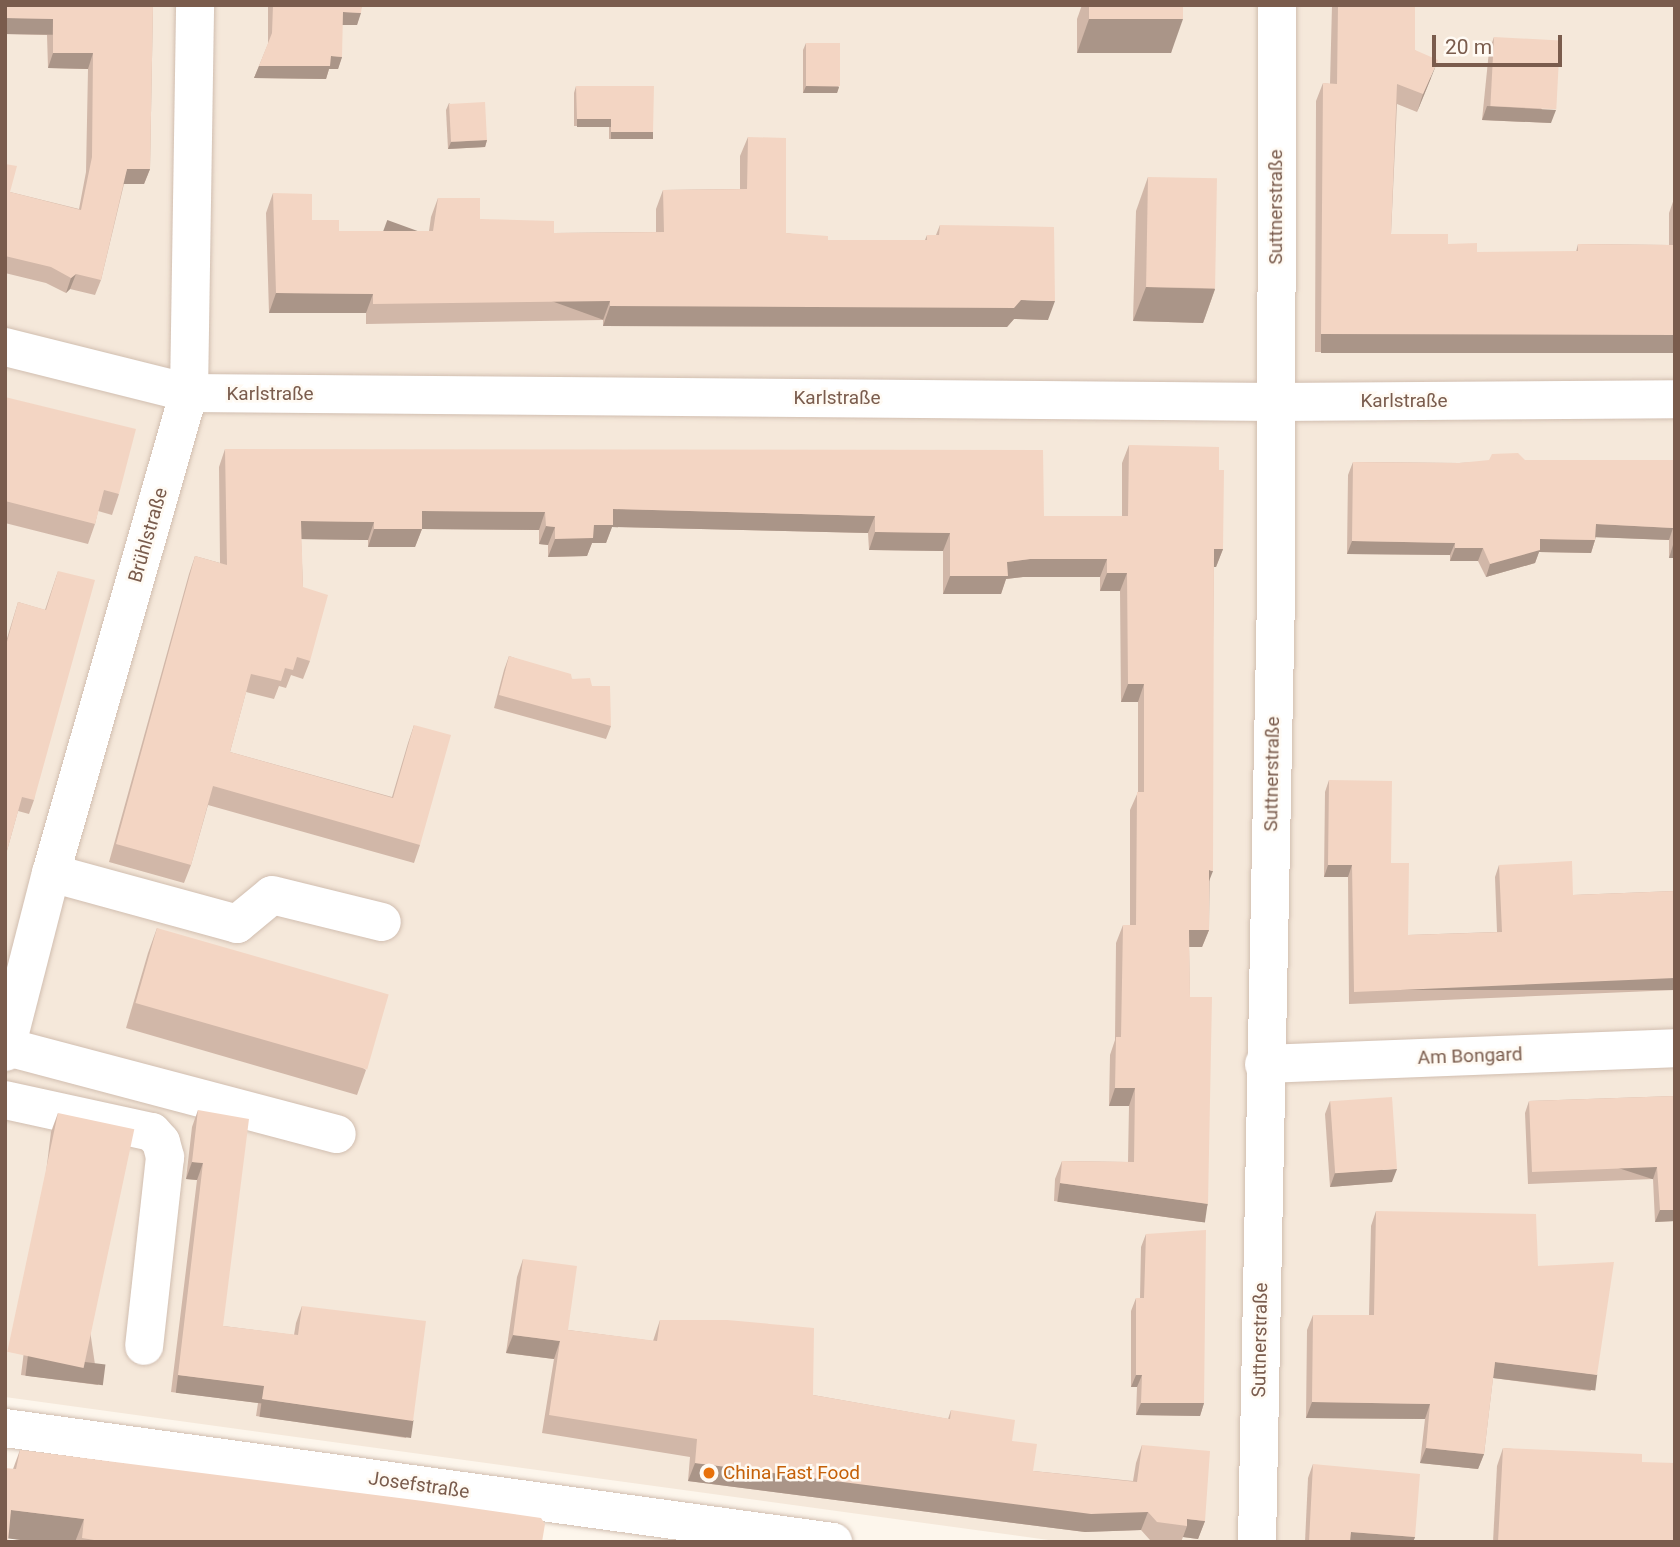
<!DOCTYPE html>
<meta charset="utf-8">
<style>
body{margin:0}
#map{position:relative;width:1680px;height:1547px;overflow:hidden;background:#fdf6ec;font-family:Roboto,sans-serif}
div>[style]{position:absolute}
.residential>*{inset:0;background:#f5e8da}
.roads{filter:drop-shadow(0 0 2px #d1beb0) drop-shadow(0 0 2px #d1beb0)}
.minor>*{height:38px;margin:-19px;padding:0 19px;transform-origin:19px;border-radius:19px;background:#fff}
.wall>*{inset:0;background:#d1b7a8}
.shaded-wall>*{inset:0;background:#aa9588;transform-origin:0 0}
.building>*{inset:0;background:#f3d5c3;transform-origin:0 0}
.dots>*{width:19px;height:19px;translate:-50% -50%;box-sizing:border-box;border:4px solid #fffaf3;border-radius:50%}
span{translate:-50% -50%;white-space:nowrap;text-align:center;line-height:1.15;-webkit-text-stroke:5px #fffaf3;paint-order:stroke}
.street-label{font-size:19px;color:#7a5c4d}
.food-label{font-size:19px;color:#c56008}
.left{translate:0 -50%;text-align:left}
.frame{position:absolute;inset:0;border:7px solid #7a5c4d;pointer-events:none}
.scale{position:absolute;left:1432px;top:35px;width:130px;height:32px;box-sizing:border-box;border:4px solid #7a5c4d;border-top:0;padding-left:9px;font-size:21px;line-height:24px;white-space:nowrap;color:#7a5c4d;-webkit-text-stroke:5px #fffaf3;paint-order:stroke}
</style>
<div id="map">
<div class="residential">
<div style="clip-path:polygon(5px 5px,1675px 5px,1675px 1542px,1063px 1542px,5px 1397px)"></div>
</div>
<div class="roads">
<div class="minor">
<div style="left:5px;top:347px;width:190px;rotate:14deg"></div>
<div style="left:189px;top:393px;width:1086px;rotate:0.47deg"></div>
<div style="left:1275px;top:402px;width:400px;rotate:-0.4deg"></div>
<div style="left:51px;top:873px;width:193px;rotate:15.3deg"></div>
<div style="left:237px;top:924px;width:45px;rotate:-39.6deg"></div>
<div style="left:272px;top:895px;width:113px;rotate:13.8deg"></div>
<div style="left:7px;top:1047px;width:341px;rotate:14.8deg"></div>
<div style="left:5px;top:1052px;width:185px;rotate:-75.6deg"></div>
<div style="left:51px;top:873px;width:499px;rotate:-74deg"></div>
<div style="left:189px;top:393px;width:388px;rotate:-89.1deg"></div>
<div style="left:1264px;top:1064px;width:411px;rotate:-2.2deg"></div>
<div style="left:5px;top:1100px;width:150px;rotate:12.3deg"></div>
<div style="left:152px;top:1132px;width:13px;rotate:48deg"></div>
<div style="left:161px;top:1142px;width:16px;rotate:75deg"></div>
<div style="left:165px;top:1157px;width:190px;rotate:96.3deg"></div>
<div style="left:5px;top:1428px;width:836px;rotate:7.84deg"></div>
<div style="left:1257px;top:1542px;width:947px;rotate:-88.85deg"></div>
<div style="left:1276px;top:595px;width:590px;rotate:-89.9deg"></div>
</div>
</div>
<div class="wall">
<div style="clip-path:polygon(5px 5px,153px 5px,150px 169px,144px 184px,124px 184px,101px 280px,95px 295px,70px 289px,66px 293px,46px 283px,5px 273px,5px 164px,10px 192px,79px 209px,86px 172px,88px 69px,48px 68px,47px 35px,5px 34px)"></div>
<div style="clip-path:polygon(268px 5px,362px 5px,357px 25px,342px 25px,342px 57px,338px 69px,329px 69px,326px 79px,254px 78px,268px 44px)"></div>
<div style="clip-path:polygon(1082px 5px,1183px 5px,1171px 53px,1077px 53px,1077px 19px)"></div>
<div style="clip-path:polygon(1332px 5px,1415px 5px,1415px 50px,1431px 78px,1417px 112px,1397px 104px,1391px 234px,1448px 244px,1477px 252px,1576px 252px,1578px 244px,1669px 245px,1669px 213px,1675px 196px,1675px 353px,1315px 352px,1316px 101px,1323px 83px,1330px 84px)"></div>
<div style="clip-path:polygon(1494px 37px,1551px 123px,1482px 120px,1489px 51px)"></div>
<div style="clip-path:polygon(806px 43px,839px 87px,837px 93px,803px 93px,803px 50px)"></div>
<div style="clip-path:polygon(576px 86px,653px 132px,651px 139px,609px 139px,609px 126px,574px 126px,574px 93px)"></div>
<div style="clip-path:polygon(449px 103px,487px 140px,485px 147px,448px 149px,446px 110px)"></div>
<div style="clip-path:polygon(748px 137px,786px 233px,828px 240px,925px 240px,927px 235px,936px 235px,940px 225px,1048px 320px,1014px 319px,1007px 327px,603px 326px,603px 320px,366px 324px,366px 313px,269px 313px,266px 213px,273px 193px,312px 220px,339px 231px,429px 231px,431px 217px,438px 198px,480px 219px,554px 233px,656px 232px,656px 209px,663px 190px,740px 189px,740px 156px)"></div>
<div style="clip-path:polygon(1148px 177px,1215px 289px,1203px 323px,1133px 321px,1136px 211px)"></div>
<div style="clip-path:polygon(5px 397px,119px 494px,112px 515px,98px 511px,95px 524px,88px 544px,5px 523px)"></div>
<div style="clip-path:polygon(1129px 445px,1219px 470px,1223px 549px,1216px 567px,1214px 567px,1209px 930px,1202px 947px,1189px 947px,1190px 997px,1208px 1204px,1201px 1222px,1054px 1201px,1055px 1179px,1062px 1161px,1128px 1162px,1129px 1106px,1109px 1106px,1110px 1055px,1115px 1040px,1116px 943px,1123px 925px,1130px 925px,1130px 810px,1138px 792px,1138px 702px,1121px 702px,1120px 591px,1100px 591px,1100px 577px,1023px 577px,1006px 579px,1001px 594px,943px 594px,943px 551px,869px 550px,868px 533px,612px 527px,606px 543px,592px 543px,587px 556px,548px 557px,548px 545px,539px 544px,539px 530px,422px 529px,415px 547px,368px 547px,368px 540px,301px 539px,303px 587px,310px 661px,303px 679px,291px 675px,286px 688px,279px 686px,274px 699px,246px 692px,230px 752px,392px 797px,408px 743px,414px 725px,420px 845px,414px 863px,208px 805px,191px 865px,184px 883px,109px 862px,189px 574px,195px 556px,220px 563px,219px 467px,225px 449px,1044px 516px,1122px 516px,1122px 463px)"></div>
<div style="clip-path:polygon(1525px 460px,1675px 460px,1675px 558px,1669px 558px,1669px 540px,1596px 537px,1591px 553px,1539px 552px,1535px 563px,1486px 577px,1478px 561px,1450px 561px,1450px 555px,1347px 554px,1348px 475px,1353px 462px,1459px 463px)"></div>
<div style="clip-path:polygon(58px 571px,34px 800px,29px 814px,18px 811px,5px 858px,5px 645px,18px 602px,45px 610px)"></div>
<div style="clip-path:polygon(509px 656px,592px 686px,611px 726px,606px 739px,494px 708px,504px 670px)"></div>
<div style="clip-path:polygon(1329px 780px,1391px 863px,1408px 935px,1497px 932px,1495px 877px,1499px 865px,1573px 895px,1675px 891px,1675px 990px,1349px 1004px,1348px 877px,1324px 877px,1325px 792px)"></div>
<div style="clip-path:polygon(157px 928px,366px 1070px,357px 1095px,126px 1028px,148px 953px)"></div>
<div style="clip-path:polygon(1675px 1096px,1675px 1221px,1655px 1222px,1653px 1179px,1528px 1184px,1525px 1113px,1529px 1101px)"></div>
<div style="clip-path:polygon(1330px 1101px,1392px 1182px,1330px 1187px,1325px 1114px)"></div>
<div style="clip-path:polygon(198px 1110px,223px 1326px,294px 1335px,296px 1323px,302px 1306px,413px 1421px,406px 1438px,256px 1416px,258px 1403px,171px 1392px,197px 1180px,186px 1179px,192px 1127px)"></div>
<div style="clip-path:polygon(58px 1113px,98px 1385px,21px 1375px,51px 1132px)"></div>
<div style="clip-path:polygon(1376px 1211px,1538px 1266px,1591px 1391px,1493px 1378px,1484px 1454px,1478px 1469px,1420px 1463px,1425px 1419px,1306px 1418px,1307px 1330px,1313px 1315px,1369px 1315px,1371px 1226px)"></div>
<div style="clip-path:polygon(1146px 1234px,1204px 1403px,1200px 1416px,1136px 1415px,1137px 1387px,1131px 1387px,1131px 1311px,1136px 1298px,1140px 1298px,1141px 1247px)"></div>
<div style="clip-path:polygon(523px 1259px,568px 1330px,653px 1341px,660px 1320px,813px 1395px,948px 1419px,951px 1410px,1012px 1441px,1033px 1471px,1133px 1481px,1136px 1463px,1142px 1445px,1205px 1521px,1198px 1539px,1183px 1537px,1181px 1542px,1162px 1542px,1150px 1540px,1141px 1530px,1085px 1532px,688px 1481px,690px 1457px,542px 1433px,554px 1359px,506px 1353px,517px 1277px)"></div>
<div style="clip-path:polygon(1503px 1448px,1642px 1462px,1675px 1542px,1493px 1542px,1497px 1466px)"></div>
<div style="clip-path:polygon(20px 1450px,542px 1542px,36px 1542px,8px 1538px,13px 1469px)"></div>
<div style="clip-path:polygon(1313px 1464px,1415px 1537px,1413px 1542px,1305px 1542px,1308px 1478px)"></div>
</div>
<div class="shaded-wall">
<div style="clip-path:polygon(343px 12px,361px 13px,357px 25px,338px 25px)"></div>
<div style="left:5px;top:18px;width:48px;height:16px;rotate:1deg"></div>
<div style="clip-path:polygon(1089px 19px,1183px 19px,1171px 53px,1077px 53px)"></div>
<div style="clip-path:polygon(53px 53px,93px 53px,88px 69px,48px 68px)"></div>
<div style="clip-path:polygon(331px 56px,342px 57px,338px 69px,329px 69px,326px 79px,254px 78px,259px 66px)"></div>
<div style="clip-path:polygon(1438px 60px,1431px 78px,1417px 112px,1423px 94px)"></div>
<div style="clip-path:polygon(806px 86px,839px 87px,837px 93px,803px 93px)"></div>
<div style="clip-path:polygon(1487px 106px,1556px 110px,1551px 123px,1482px 120px)"></div>
<div style="left:577px;top:119px;width:34px;height:8px"></div>
<div style="left:611px;top:132px;width:42px;height:7px"></div>
<div style="clip-path:polygon(487px 140px,485px 147px,448px 149px,451px 142px)"></div>
<div style="clip-path:polygon(127px 169px,150px 169px,144px 184px,122px 184px)"></div>
<div style="clip-path:polygon(76px 274px,70px 289px,66px 293px,71px 278px)"></div>
<div style="clip-path:polygon(1146px 287px,1215px 289px,1203px 323px,1133px 321px)"></div>
<div style="clip-path:polygon(276px 293px,373px 294px,366px 313px,269px 313px)"></div>
<div style="clip-path:polygon(1021px 300px,1055px 301px,1048px 320px,1014px 319px,1007px 327px,603px 326px,610px 306px)"></div>
<div style="left:610px;top:301px;width:20px;height:237px;rotate:110deg"></div>
<div style="left:1321px;top:334px;width:354px;height:19px"></div>
<div style="clip-path:polygon(613px 509px,875px 516px,868px 533px,612px 527px,606px 543px,592px 543px,587px 556px,548px 557px,555px 539px,594px 525px)"></div>
<div style="clip-path:polygon(422px 511px,545px 512px,539px 530px,422px 529px,415px 547px,368px 547px,374px 529px)"></div>
<div style="clip-path:polygon(301px 521px,374px 522px,368px 540px,294px 539px)"></div>
<div style="clip-path:polygon(1596px 524px,1673px 528px,1669px 540px,1591px 537px)"></div>
<div style="clip-path:polygon(546px 526px,555px 527px,548px 545px,539px 544px)"></div>
<div style="clip-path:polygon(875px 532px,950px 533px,943px 551px,869px 550px)"></div>
<div style="clip-path:polygon(1540px 539px,1595px 540px,1591px 553px,1539px 552px,1535px 563px,1486px 577px,1490px 564px)"></div>
<div style="clip-path:polygon(1352px 541px,1455px 543px,1450px 555px,1347px 554px)"></div>
<div style="clip-path:polygon(1673px 545px,1675px 545px,1675px 558px,1669px 558px)"></div>
<div style="clip-path:polygon(1455px 548px,1483px 548px,1478px 561px,1450px 561px)"></div>
<div style="clip-path:polygon(1214px 549px,1223px 549px,1216px 567px,1208px 567px)"></div>
<div style="clip-path:polygon(1030px 559px,1107px 559px,1100px 577px,1023px 577px,1006px 579px,1001px 594px,943px 594px,950px 576px,1007px 562px)"></div>
<div style="clip-path:polygon(1107px 573px,1127px 573px,1120px 591px,1100px 591px)"></div>
<div style="clip-path:polygon(1128px 684px,1144px 684px,1138px 702px,1121px 702px)"></div>
<div style="clip-path:polygon(1328px 865px,1352px 865px,1348px 877px,1324px 877px)"></div>
<div style="clip-path:polygon(1209px 870px,1213px 871px,1206px 889px)"></div>
<div style="clip-path:polygon(1189px 930px,1209px 930px,1202px 947px,1182px 947px)"></div>
<div style="left:1675px;top:978px;width:12px;height:321px;rotate:90deg"></div>
<div style="clip-path:polygon(1115px 1088px,1135px 1088px,1129px 1106px,1109px 1106px)"></div>
<div style="clip-path:polygon(192px 1162px,203px 1163px,197px 1180px,186px 1179px)"></div>
<div style="left:1657px;top:1167px;width:13px;height:125px;rotate:108deg"></div>
<div style="clip-path:polygon(1397px 1169px,1392px 1182px,1330px 1187px,1335px 1173px)"></div>
<div style="left:1060px;top:1183px;width:149px;height:19px;rotate:8deg"></div>
<div style="clip-path:polygon(1660px 1210px,1675px 1210px,1675px 1221px,1655px 1222px)"></div>
<div style="clip-path:polygon(513px 1335px,560px 1341px,554px 1359px,506px 1353px)"></div>
<div style="left:28px;top:1355px;width:78px;height:21px;rotate:7deg"></div>
<div style="left:1495px;top:1362px;width:103px;height:16px;rotate:7deg"></div>
<div style="left:178px;top:1375px;width:87px;height:18px;rotate:7deg"></div>
<div style="clip-path:polygon(1136px 1375px,1142px 1375px,1137px 1387px,1131px 1387px)"></div>
<div style="left:262px;top:1399px;width:153px;height:18px;rotate:8deg"></div>
<div style="clip-path:polygon(1312px 1402px,1430px 1404px,1425px 1419px,1306px 1418px)"></div>
<div style="clip-path:polygon(1141px 1403px,1204px 1403px,1200px 1416px,1136px 1415px)"></div>
<div style="clip-path:polygon(1426px 1448px,1484px 1454px,1478px 1469px,1420px 1463px)"></div>
<div style="clip-path:polygon(695px 1463px,1148px 1512px,1141px 1530px,1085px 1532px,688px 1481px)"></div>
<div style="clip-path:polygon(11px 1510px,84px 1519px,75px 1542px,36px 1542px,5px 1538px)"></div>
<div style="clip-path:polygon(1187px 1519px,1205px 1521px,1198px 1539px,1183px 1537px,1187px 1526px)"></div>
<div style="clip-path:polygon(1351px 1532px,1415px 1537px,1413px 1542px,1347px 1542px)"></div>
</div>
<div class="building">
<div style="clip-path:polygon(5px 5px,153px 5px,150px 169px,127px 169px,101px 280px,76px 274px,71px 278px,51px 267px,5px 256px,5px 164px,17px 166px,10px 192px,81px 210px,92px 157px,93px 53px,53px 53px,53px 19px,5px 18px)"></div>
<div style="clip-path:polygon(273px 5px,362px 5px,361px 13px,343px 12px,342px 57px,331px 56px,330px 66px,259px 66px,272px 33px)"></div>
<div style="left:1089px;top:5px;width:94px;height:14px"></div>
<div style="clip-path:polygon(1338px 5px,1415px 5px,1415px 50px,1438px 60px,1423px 94px,1397px 84px,1391px 234px,1448px 234px,1448px 244px,1477px 243px,1477px 252px,1578px 251px,1578px 244px,1675px 245px,1675px 335px,1321px 334px,1323px 83px,1337px 84px)"></div>
<div style="left:1494px;top:37px;width:66px;height:69px;rotate:3deg"></div>
<div style="left:806px;top:43px;width:34px;height:43px"></div>
<div style="clip-path:polygon(576px 86px,654px 86px,653px 132px,611px 132px,611px 119px,577px 119px)"></div>
<div style="left:485px;top:102px;width:38px;height:36px;rotate:87deg"></div>
<div style="clip-path:polygon(748px 137px,786px 138px,786px 233px,828px 236px,828px 240px,927px 240px,927px 235px,939px 235px,940px 225px,1054px 227px,1055px 301px,1021px 300px,1014px 308px,610px 306px,610px 301px,373px 304px,373px 294px,276px 293px,273px 193px,312px 194px,312px 220px,339px 220px,339px 231px,433px 231px,438px 198px,480px 198px,480px 219px,554px 221px,554px 233px,664px 232px,663px 190px,747px 189px)"></div>
<div style="left:1148px;top:177px;width:69px;height:110px;rotate:1deg"></div>
<div style="clip-path:polygon(5px 397px,136px 429px,119px 494px,104px 490px,95px 524px,5px 501px)"></div>
<div style="clip-path:polygon(1129px 445px,1219px 447px,1219px 470px,1224px 470px,1223px 549px,1214px 549px,1213px 871px,1209px 870px,1209px 930px,1189px 930px,1190px 997px,1212px 997px,1208px 1204px,1060px 1183px,1062px 1161px,1134px 1162px,1135px 1088px,1115px 1088px,1116px 1037px,1121px 1037px,1123px 925px,1136px 925px,1137px 792px,1144px 792px,1144px 684px,1128px 684px,1127px 573px,1107px 573px,1107px 559px,1030px 559px,1007px 562px,1008px 576px,950px 576px,950px 533px,875px 532px,875px 516px,613px 509px,613px 525px,594px 525px,593px 538px,555px 539px,555px 527px,546px 526px,545px 512px,422px 511px,422px 529px,374px 529px,374px 522px,301px 521px,303px 587px,328px 595px,310px 661px,297px 657px,293px 670px,285px 668px,281px 681px,251px 674px,230px 752px,393px 798px,414px 725px,451px 735px,420px 845px,213px 786px,191px 865px,116px 844px,195px 556px,227px 565px,225px 449px,1043px 450px,1044px 516px,1128px 516px)"></div>
<div style="clip-path:polygon(1518px 453px,1525px 460px,1675px 460px,1675px 545px,1673px 545px,1673px 528px,1596px 524px,1595px 540px,1540px 539px,1540px 550px,1490px 564px,1483px 548px,1455px 548px,1455px 543px,1352px 541px,1353px 462px,1459px 463px,1489px 460px,1492px 454px)"></div>
<div style="clip-path:polygon(58px 571px,95px 580px,34px 800px,22px 797px,5px 858px,5px 649px,18px 602px,46px 610px)"></div>
<div style="clip-path:polygon(509px 656px,571px 674px,572px 679px,590px 678px,592px 686px,610px 686px,611px 726px,499px 695px)"></div>
<div style="clip-path:polygon(1329px 780px,1392px 781px,1391px 863px,1409px 863px,1408px 935px,1502px 932px,1499px 865px,1572px 861px,1573px 895px,1675px 891px,1675px 978px,1354px 992px,1352px 865px,1328px 865px)"></div>
<div style="left:157px;top:928px;width:241px;height:78px;rotate:16deg"></div>
<div style="clip-path:polygon(1675px 1096px,1675px 1210px,1660px 1210px,1657px 1167px,1532px 1172px,1529px 1101px)"></div>
<div style="left:1392px;top:1097px;width:72px;height:62px;rotate:86deg"></div>
<div style="clip-path:polygon(198px 1110px,249px 1119px,223px 1326px,298px 1335px,302px 1306px,426px 1321px,413px 1421px,262px 1399px,264px 1386px,178px 1375px,203px 1163px,192px 1162px)"></div>
<div style="left:58px;top:1113px;width:78px;height:244px;rotate:12deg"></div>
<div style="clip-path:polygon(1376px 1211px,1536px 1214px,1538px 1266px,1614px 1262px,1597px 1375px,1495px 1362px,1484px 1454px,1426px 1448px,1430px 1404px,1312px 1402px,1313px 1315px,1374px 1315px)"></div>
<div style="clip-path:polygon(1206px 1230px,1204px 1403px,1141px 1403px,1142px 1375px,1136px 1375px,1136px 1298px,1144px 1298px,1146px 1234px)"></div>
<div style="clip-path:polygon(523px 1259px,577px 1266px,568px 1330px,657px 1341px,660px 1320px,727px 1320px,814px 1328px,813px 1395px,950px 1419px,951px 1410px,1015px 1420px,1012px 1441px,1037px 1444px,1033px 1471px,1137px 1482px,1142px 1445px,1210px 1451px,1205px 1521px,1187px 1519px,1187px 1526px,1157px 1522px,1148px 1512px,1091px 1514px,695px 1463px,697px 1439px,549px 1415px,560px 1341px,513px 1335px)"></div>
<div style="clip-path:polygon(1503px 1448px,1642px 1454px,1642px 1462px,1675px 1463px,1675px 1542px,1498px 1542px)"></div>
<div style="clip-path:polygon(20px 1450px,423px 1501px,541px 1518px,545px 1524px,542px 1542px,106px 1542px,82px 1538px,84px 1519px,11px 1510px,8px 1542px,5px 1542px,5px 1468px,16px 1469px)"></div>
<div style="clip-path:polygon(1313px 1464px,1420px 1474px,1415px 1537px,1351px 1532px,1350px 1542px,1309px 1542px)"></div>
</div>
<div class="dots">
<div style="left:709px;top:1473px;background:#e8710a"></div>
</div>
<div class="street-label">
<span style="left:1276px;top:207px;rotate:-90deg">Suttnerstraße</span>
<span style="left:270px;top:394px">Karlstraße</span>
<span style="left:837px;top:398px">Karlstraße</span>
<span style="left:1404px;top:401px">Karlstraße</span>
<span style="left:148px;top:535px;rotate:-74deg">Brühlstraße</span>
<span style="left:1272px;top:774px;rotate:-89deg">Suttnerstraße</span>
<span style="left:1470px;top:1056px;rotate:-2deg">Am Bongard</span>
<span style="left:1260px;top:1340px;rotate:-89deg">Suttnerstraße</span>
<span style="left:419px;top:1485px;rotate:8deg">Josefstraße</span>
</div>
<div class="food-label">
<span class="left" style="left:723px;top:1473px">China Fast Food</span>
</div>
<div class="frame"></div>
<div class="scale">20 m</div>
</div>
